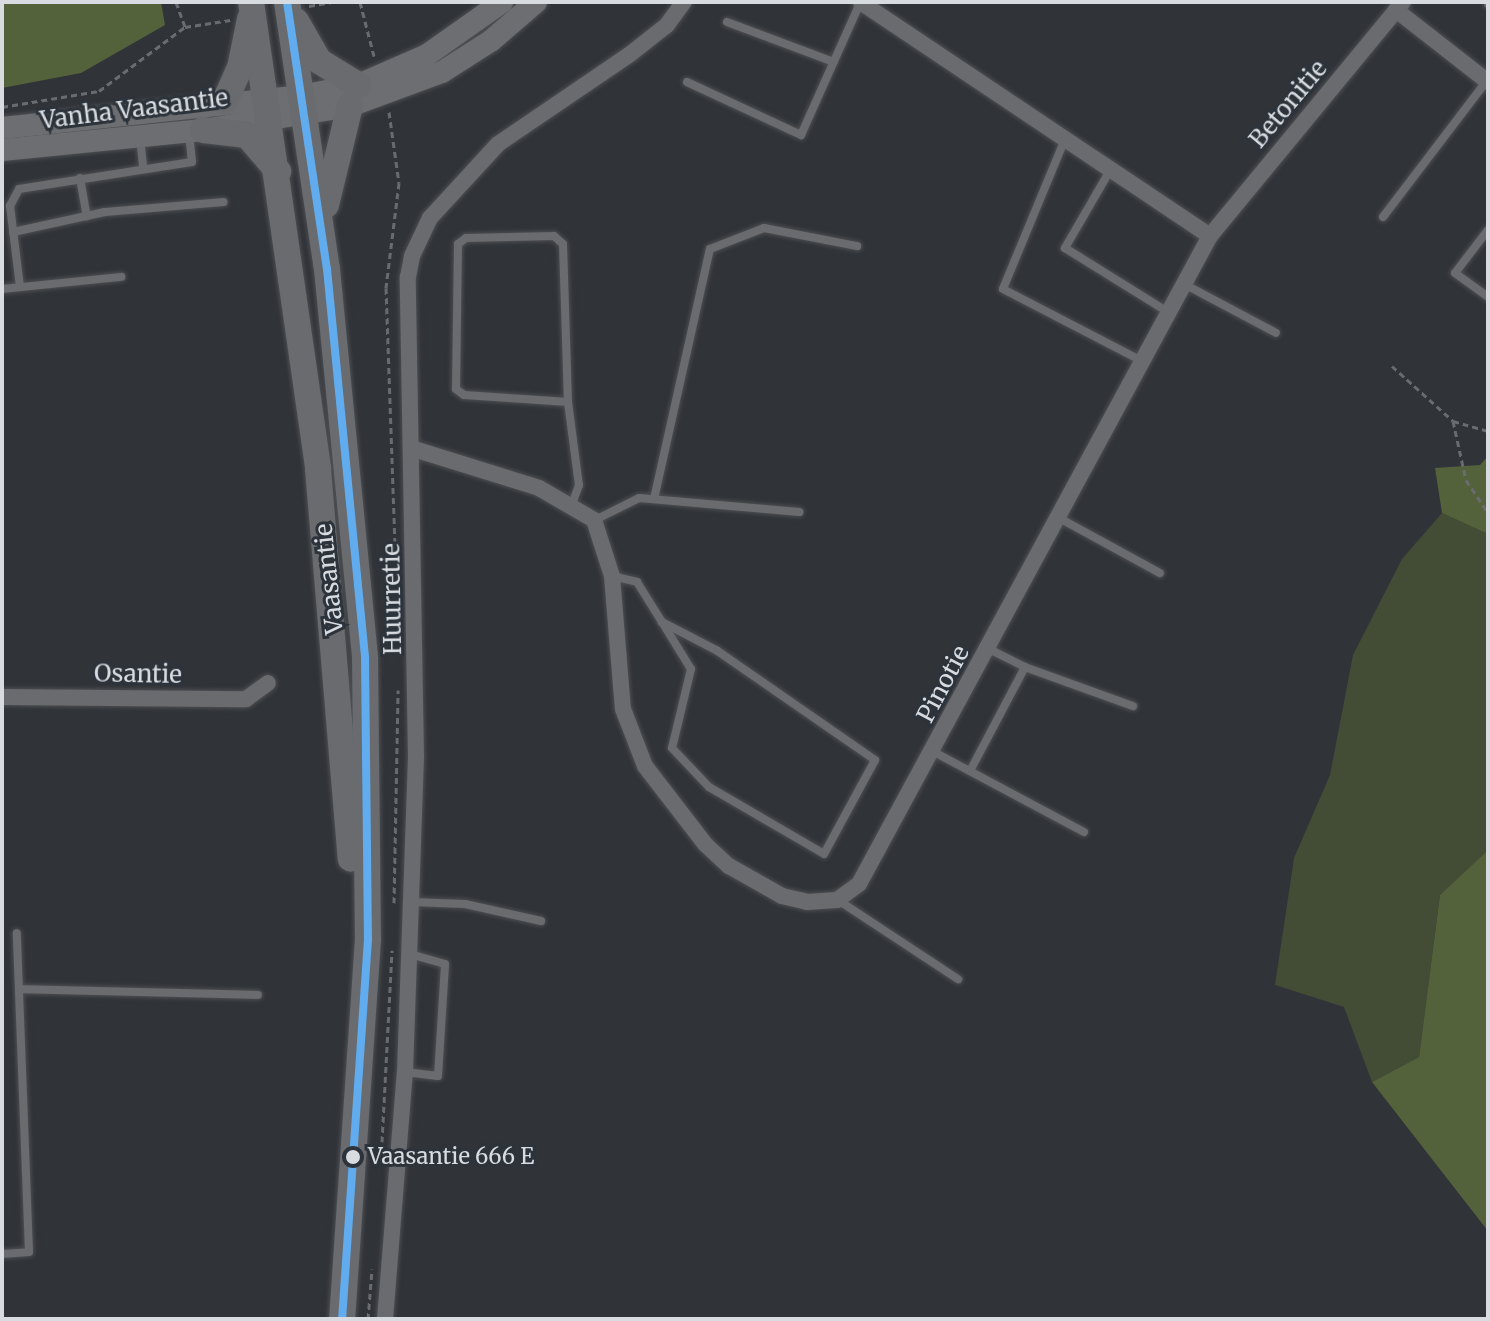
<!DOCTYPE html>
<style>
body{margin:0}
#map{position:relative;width:1490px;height:1321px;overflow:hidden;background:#303338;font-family:Merriweather,serif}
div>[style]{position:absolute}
.green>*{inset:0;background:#434c35}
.forest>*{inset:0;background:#54623c}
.path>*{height:3px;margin-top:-1.5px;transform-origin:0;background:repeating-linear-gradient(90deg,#6a6b6e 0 6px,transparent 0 10px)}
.roads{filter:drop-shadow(0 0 2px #4c4e52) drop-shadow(0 0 2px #4c4e52)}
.service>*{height:8px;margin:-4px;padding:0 4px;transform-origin:4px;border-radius:4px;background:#6a6b6e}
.minor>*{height:16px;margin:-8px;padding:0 8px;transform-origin:8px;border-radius:8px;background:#6a6b6e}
.secondary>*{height:22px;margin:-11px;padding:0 11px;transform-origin:11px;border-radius:11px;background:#6c6e71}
.trunk>*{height:26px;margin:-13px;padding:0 13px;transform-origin:13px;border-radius:13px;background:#696b6e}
.bus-1>*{height:8px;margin:-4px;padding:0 4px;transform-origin:4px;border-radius:4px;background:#60acee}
.dots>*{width:22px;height:22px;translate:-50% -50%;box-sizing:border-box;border:4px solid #2c333b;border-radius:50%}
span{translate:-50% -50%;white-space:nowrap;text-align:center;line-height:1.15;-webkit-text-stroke:6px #2c333b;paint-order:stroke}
.bus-label{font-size:22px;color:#d8dce1}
.left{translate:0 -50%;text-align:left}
.street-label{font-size:24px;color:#d8dce1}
.frame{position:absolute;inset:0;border:4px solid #d8dce1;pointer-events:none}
</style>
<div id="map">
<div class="green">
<div style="clip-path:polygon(1442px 513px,1488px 534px,1488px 850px,1440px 895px,1419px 1057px,1372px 1082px,1344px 1007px,1275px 985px,1294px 858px,1330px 775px,1353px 655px,1402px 559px)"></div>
</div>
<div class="forest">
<div style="clip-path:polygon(2px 2px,161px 2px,165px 25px,81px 73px,2px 88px)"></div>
<div style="clip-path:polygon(1488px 456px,1488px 534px,1442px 513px,1435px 468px,1480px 465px)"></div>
<div style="clip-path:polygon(1488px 850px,1488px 1231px,1372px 1082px,1419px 1057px,1440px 895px)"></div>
</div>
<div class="path">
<div style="left:176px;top:2px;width:27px;rotate:70deg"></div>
<div style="left:360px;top:2px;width:56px;rotate:75.5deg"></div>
<div style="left:309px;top:6px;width:23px;rotate:-10deg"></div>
<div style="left:2px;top:107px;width:98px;rotate:-9.4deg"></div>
<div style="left:99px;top:91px;width:107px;rotate:-36.7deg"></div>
<div style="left:185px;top:27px;width:46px;rotate:-8.8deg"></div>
<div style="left:389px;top:112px;width:72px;rotate:82deg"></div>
<div style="left:399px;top:183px;width:106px;rotate:97.1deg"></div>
<div style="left:386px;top:288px;width:287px;rotate:88deg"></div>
<div style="left:1392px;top:366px;width:82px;rotate:42deg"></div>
<div style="left:1453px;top:421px;width:36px;rotate:16deg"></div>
<div style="left:1453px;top:421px;width:60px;rotate:77.6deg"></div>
<div style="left:1466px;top:480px;width:40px;rotate:56deg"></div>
<div style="left:394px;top:903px;width:213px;rotate:-88.9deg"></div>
<div style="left:382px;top:1142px;width:192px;rotate:-87deg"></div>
<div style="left:368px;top:1319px;width:50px;rotate:-85.4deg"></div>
</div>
<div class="roads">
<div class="service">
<div style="left:1488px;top:2px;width:2px;rotate:90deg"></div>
<div style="left:727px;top:22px;width:114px;rotate:20.5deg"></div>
<div style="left:687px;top:82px;width:126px;rotate:24.9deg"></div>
<div style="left:801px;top:135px;width:145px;rotate:-65.9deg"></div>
<div style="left:140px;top:137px;width:30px;rotate:84deg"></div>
<div style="left:1065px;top:139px;width:162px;rotate:112.5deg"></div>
<div style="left:1003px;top:289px;width:157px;rotate:27.4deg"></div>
<div style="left:1112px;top:167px;width:94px;rotate:120.1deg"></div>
<div style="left:1065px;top:248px;width:121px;rotate:31.9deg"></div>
<div style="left:80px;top:178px;width:39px;rotate:80deg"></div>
<div style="left:1383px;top:217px;width:170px;rotate:-52.7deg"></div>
<div style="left:1488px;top:230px;width:54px;rotate:127.5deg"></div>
<div style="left:1455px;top:273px;width:41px;rotate:36deg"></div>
<div style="left:13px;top:232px;width:94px;rotate:-12.3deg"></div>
<div style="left:105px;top:212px;width:119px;rotate:-4.8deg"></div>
<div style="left:1184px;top:284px;width:104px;rotate:28deg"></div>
<div style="left:20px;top:287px;width:82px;rotate:-97deg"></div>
<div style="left:10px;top:206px;width:19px;rotate:-62deg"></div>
<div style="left:19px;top:189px;width:175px;rotate:-8.9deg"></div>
<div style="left:192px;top:162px;width:29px;rotate:-96deg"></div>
<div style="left:2px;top:289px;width:120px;rotate:-5.8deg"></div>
<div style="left:568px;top:402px;width:104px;rotate:-176.1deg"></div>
<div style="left:464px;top:395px;width:10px;rotate:-143deg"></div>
<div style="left:456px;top:389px;width:145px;rotate:-89.2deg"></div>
<div style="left:458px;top:244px;width:10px;rotate:-37deg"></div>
<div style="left:466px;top:238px;width:88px;rotate:-1.3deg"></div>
<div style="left:554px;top:236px;width:12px;rotate:42deg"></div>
<div style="left:563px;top:244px;width:158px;rotate:88.2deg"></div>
<div style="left:568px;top:402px;width:84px;rotate:82.5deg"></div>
<div style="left:579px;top:485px;width:20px;rotate:110deg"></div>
<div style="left:654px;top:499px;width:256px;rotate:-77.4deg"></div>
<div style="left:710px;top:249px;width:58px;rotate:-21.3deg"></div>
<div style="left:764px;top:228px;width:95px;rotate:11deg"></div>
<div style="left:1059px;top:518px;width:115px;rotate:28.6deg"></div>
<div style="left:595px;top:520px;width:49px;rotate:-26.6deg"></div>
<div style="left:639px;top:498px;width:161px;rotate:5deg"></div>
<div style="left:612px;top:576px;width:26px;rotate:13deg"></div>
<div style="left:637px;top:582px;width:47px;rotate:58deg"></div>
<div style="left:662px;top:622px;width:55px;rotate:58.3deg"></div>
<div style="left:691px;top:669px;width:81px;rotate:103.5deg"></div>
<div style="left:672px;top:748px;width:54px;rotate:46.5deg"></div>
<div style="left:709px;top:787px;width:133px;rotate:30.2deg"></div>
<div style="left:824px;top:854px;width:107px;rotate:-61.5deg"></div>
<div style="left:875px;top:760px;width:193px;rotate:-145.3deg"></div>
<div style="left:716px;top:650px;width:61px;rotate:-152.6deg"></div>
<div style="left:1025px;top:667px;width:115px;rotate:19.9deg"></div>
<div style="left:934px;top:752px;width:170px;rotate:28.1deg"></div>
<div style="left:970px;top:771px;width:118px;rotate:-62.1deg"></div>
<div style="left:1025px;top:667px;width:40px;rotate:-153.4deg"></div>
<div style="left:838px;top:900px;width:144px;rotate:33.4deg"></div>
<div style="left:411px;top:902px;width:54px;rotate:2.1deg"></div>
<div style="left:465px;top:904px;width:78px;rotate:12.6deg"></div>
<div style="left:19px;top:989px;width:239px;rotate:1.4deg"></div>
<div style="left:405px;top:1072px;width:33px;rotate:7deg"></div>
<div style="left:438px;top:1076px;width:112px;rotate:-86.4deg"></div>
<div style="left:445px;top:964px;width:36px;rotate:-164deg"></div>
<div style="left:2px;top:1254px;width:27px;rotate:-4deg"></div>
<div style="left:29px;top:1252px;width:319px;rotate:-92.2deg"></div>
</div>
<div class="minor">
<div style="left:1396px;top:10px;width:117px;rotate:38deg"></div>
<div style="left:1210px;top:236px;width:303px;rotate:-50.5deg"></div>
<div style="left:414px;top:449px;width:131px;rotate:17.3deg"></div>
<div style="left:539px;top:488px;width:64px;rotate:30.2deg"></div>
<div style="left:594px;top:520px;width:59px;rotate:72.2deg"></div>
<div style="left:612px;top:576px;width:133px;rotate:85.3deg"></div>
<div style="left:623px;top:709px;width:61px;rotate:68.9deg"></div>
<div style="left:645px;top:766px;width:98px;rotate:52.4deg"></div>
<div style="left:705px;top:844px;width:33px;rotate:43deg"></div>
<div style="left:729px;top:866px;width:61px;rotate:29.5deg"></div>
<div style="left:782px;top:896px;width:26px;rotate:13deg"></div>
<div style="left:807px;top:902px;width:30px;rotate:-4deg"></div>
<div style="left:837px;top:900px;width:27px;rotate:-36deg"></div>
<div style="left:859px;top:884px;width:737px;rotate:-61.56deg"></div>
<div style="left:1210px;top:236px;width:420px;rotate:-146.2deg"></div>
<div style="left:2px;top:697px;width:244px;rotate:0.5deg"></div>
<div style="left:246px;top:699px;width:27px;rotate:-36deg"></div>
<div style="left:385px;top:1319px;width:248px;rotate:-85.4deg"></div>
<div style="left:405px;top:1072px;width:316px;rotate:-88deg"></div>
<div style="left:416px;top:756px;width:479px;rotate:-91deg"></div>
<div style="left:408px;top:277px;width:21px;rotate:-79deg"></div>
<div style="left:412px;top:256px;width:42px;rotate:-64.7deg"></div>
<div style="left:430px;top:218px;width:100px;rotate:-47.4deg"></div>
<div style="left:498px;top:144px;width:158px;rotate:-34.2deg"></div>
<div style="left:629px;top:55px;width:48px;rotate:-38.3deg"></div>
<div style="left:667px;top:25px;width:29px;rotate:-54deg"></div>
</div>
<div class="secondary">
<div style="left:2px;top:128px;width:300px;rotate:-6.1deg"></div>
<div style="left:300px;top:96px;width:59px;rotate:-10.7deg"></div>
<div style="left:358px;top:85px;width:75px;rotate:-23.5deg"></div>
<div style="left:427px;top:55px;width:92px;rotate:-35.2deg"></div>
<div style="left:2px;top:150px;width:202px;rotate:-5.7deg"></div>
<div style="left:203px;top:130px;width:149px;rotate:-9.3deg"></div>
<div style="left:350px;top:106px;width:98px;rotate:-20.3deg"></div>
<div style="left:442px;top:72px;width:59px;rotate:-32.6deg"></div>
<div style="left:492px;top:40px;width:58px;rotate:-40.8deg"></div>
</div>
<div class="trunk">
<div style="left:251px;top:2px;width:472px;rotate:81.8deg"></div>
<div style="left:318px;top:469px;width:391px;rotate:85.2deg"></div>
<div style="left:287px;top:2px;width:270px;rotate:81.5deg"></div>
<div style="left:327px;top:269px;width:391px;rotate:84.4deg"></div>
<div style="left:365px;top:658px;width:281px;rotate:89.4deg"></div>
<div style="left:368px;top:939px;width:381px;rotate:93.9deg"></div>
<div style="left:296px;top:21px;width:46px;rotate:60.1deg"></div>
<div style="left:319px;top:61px;width:46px;rotate:31.6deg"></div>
<div style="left:225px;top:101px;width:36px;rotate:-66deg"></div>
<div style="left:240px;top:68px;width:50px;rotate:-78.5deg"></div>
<div style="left:203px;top:130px;width:44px;rotate:6.5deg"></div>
<div style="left:247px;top:135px;width:48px;rotate:49.3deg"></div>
<div style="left:326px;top:205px;width:102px;rotate:-76.4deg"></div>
</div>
</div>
<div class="bus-1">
<div style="left:287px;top:2px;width:270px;rotate:81.5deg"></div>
<div style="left:327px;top:269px;width:391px;rotate:84.4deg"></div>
<div style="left:365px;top:658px;width:281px;rotate:89.4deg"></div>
<div style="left:368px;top:939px;width:381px;rotate:93.9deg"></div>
</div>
<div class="dots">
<div style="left:353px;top:1157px;background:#d8dce1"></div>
</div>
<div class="bus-label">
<span class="left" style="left:368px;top:1157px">Vaasantie 666 E</span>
</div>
<div class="street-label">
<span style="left:1288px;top:104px;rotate:-50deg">Betonitie</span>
<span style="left:134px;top:109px;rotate:-7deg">Vanha Vaasantie</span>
<span style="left:329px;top:579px;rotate:-96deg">Vaasantie</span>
<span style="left:392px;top:599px;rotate:-91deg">Huurretie</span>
<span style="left:138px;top:674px;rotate:1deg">Osantie</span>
<span style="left:943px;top:684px;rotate:-62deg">Pinotie</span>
</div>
<div class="frame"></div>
</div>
